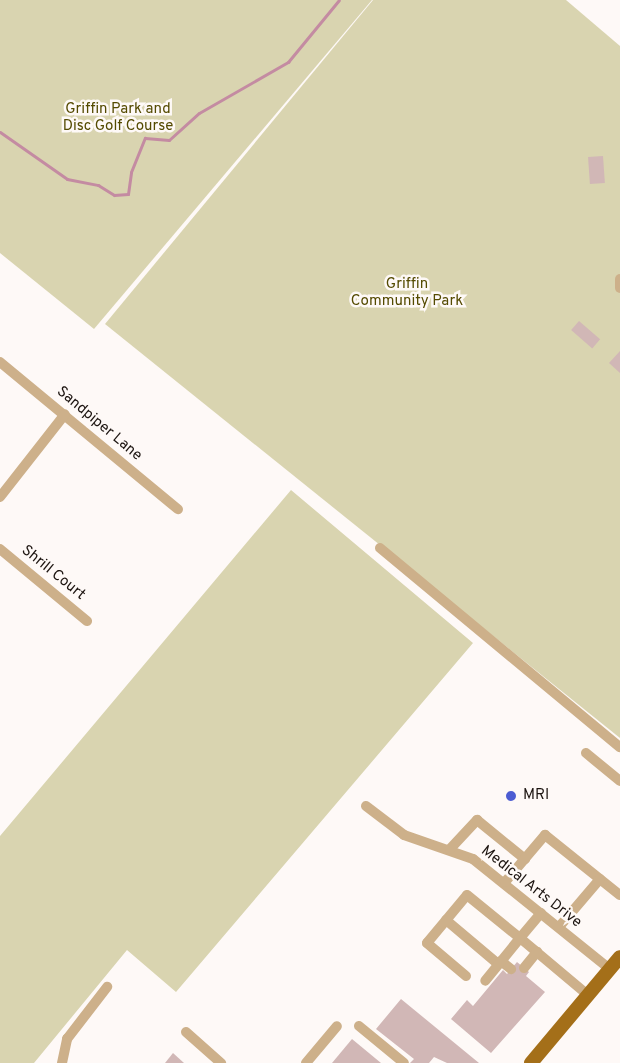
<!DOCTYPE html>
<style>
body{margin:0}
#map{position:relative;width:620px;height:1063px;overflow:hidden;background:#fef9f7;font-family:Overpass,sans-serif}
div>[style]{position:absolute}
.green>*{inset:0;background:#d9d4b0}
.stream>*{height:3px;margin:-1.5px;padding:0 1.5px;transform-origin:1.5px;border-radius:1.5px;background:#c48ba2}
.building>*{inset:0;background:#d1b7b6;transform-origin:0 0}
.minor>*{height:10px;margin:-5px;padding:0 5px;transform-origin:5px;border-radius:5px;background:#cdb08a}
.major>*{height:14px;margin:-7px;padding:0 7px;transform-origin:7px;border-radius:7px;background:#a46f19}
.dots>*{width:16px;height:16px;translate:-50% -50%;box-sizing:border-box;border:3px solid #fef9f7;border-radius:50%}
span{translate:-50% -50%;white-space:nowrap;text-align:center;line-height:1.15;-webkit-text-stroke:5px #fef9f7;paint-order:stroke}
.park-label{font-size:15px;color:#544a00}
.street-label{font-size:15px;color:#1c1410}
.poi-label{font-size:15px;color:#1c1410}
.left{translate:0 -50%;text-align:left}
</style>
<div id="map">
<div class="green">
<div style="clip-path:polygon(0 0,372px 0,94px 329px,0 253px)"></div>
<div style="clip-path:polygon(373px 0,566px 0,620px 46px,620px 738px,105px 324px)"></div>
<div style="clip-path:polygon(291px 490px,473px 643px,176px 992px,127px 950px,34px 1063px,0 1063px,0 836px)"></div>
</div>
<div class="stream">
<div style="left:0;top:132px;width:82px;rotate:35deg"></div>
<div style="left:67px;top:179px;width:32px;rotate:11deg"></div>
<div style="left:98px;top:185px;width:19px;rotate:32deg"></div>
<div style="left:114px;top:195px;width:14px;rotate:-4deg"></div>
<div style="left:128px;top:194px;width:22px;rotate:-82deg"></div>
<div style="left:131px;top:172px;width:37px;rotate:-68deg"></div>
<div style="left:145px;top:138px;width:24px;rotate:5deg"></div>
<div style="left:169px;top:140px;width:40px;rotate:-42deg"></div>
<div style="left:199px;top:113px;width:103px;rotate:-29.8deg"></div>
<div style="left:288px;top:62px;width:80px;rotate:-50.6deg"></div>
</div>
<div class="building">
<div style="left:603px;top:156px;width:27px;height:15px;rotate:86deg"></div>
<div style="left:579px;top:321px;width:28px;height:12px;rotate:41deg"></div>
<div style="clip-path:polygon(620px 351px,620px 373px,609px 363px)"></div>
<div style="clip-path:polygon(517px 962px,529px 972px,526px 976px,545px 992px,491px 1053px,451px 1019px,467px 1000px,473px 1006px,503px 970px,507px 974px)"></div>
<div style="clip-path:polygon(401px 999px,479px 1063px,447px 1063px,434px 1057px,429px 1063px,410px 1063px,414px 1059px,376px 1029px)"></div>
<div style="clip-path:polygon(352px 1039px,381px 1063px,332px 1063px)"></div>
<div style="clip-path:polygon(173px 1053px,184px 1063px,165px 1063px)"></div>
</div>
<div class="minor">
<div style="left:620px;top:279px;width:9px;rotate:90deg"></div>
<div style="left:0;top:362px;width:231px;rotate:39.6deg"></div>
<div style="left:0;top:497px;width:105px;rotate:-51.9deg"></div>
<div style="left:380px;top:548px;width:312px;rotate:39.7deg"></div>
<div style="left:0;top:549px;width:113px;rotate:39.6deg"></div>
<div style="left:586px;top:753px;width:44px;rotate:39.5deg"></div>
<div style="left:366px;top:806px;width:48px;rotate:37.3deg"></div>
<div style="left:404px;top:835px;width:73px;rotate:19.2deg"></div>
<div style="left:473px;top:859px;width:176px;rotate:38.8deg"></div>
<div style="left:450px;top:849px;width:40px;rotate:-47deg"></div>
<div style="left:477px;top:820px;width:62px;rotate:39.1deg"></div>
<div style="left:505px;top:882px;width:62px;rotate:-49.6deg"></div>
<div style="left:545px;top:835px;width:96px;rotate:38.7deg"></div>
<div style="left:541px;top:913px;width:33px;rotate:130deg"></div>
<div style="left:520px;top:938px;width:89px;rotate:40deg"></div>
<div style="left:446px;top:920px;width:68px;rotate:40.2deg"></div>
<div style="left:559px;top:927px;width:63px;rotate:-49.5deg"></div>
<div style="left:501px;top:961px;width:13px;rotate:39deg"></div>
<div style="left:524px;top:968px;width:21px;rotate:-51deg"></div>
<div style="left:466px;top:976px;width:51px;rotate:-139.8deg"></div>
<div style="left:427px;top:943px;width:62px;rotate:-50.2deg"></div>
<div style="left:467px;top:895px;width:68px;rotate:39.1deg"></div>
<div style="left:520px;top:938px;width:55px;rotate:129.1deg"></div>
<div style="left:359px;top:1026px;width:58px;rotate:39.4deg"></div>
<div style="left:186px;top:1032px;width:47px;rotate:41.5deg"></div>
<div style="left:62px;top:1063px;width:25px;rotate:-78deg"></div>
<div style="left:67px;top:1039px;width:66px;rotate:-52.4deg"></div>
<div style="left:306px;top:1063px;width:48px;rotate:-50deg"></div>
</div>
<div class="major">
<div style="left:531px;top:1063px;width:138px;rotate:-50deg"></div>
</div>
<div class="dots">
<div style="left:511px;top:796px;background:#4c5cd2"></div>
</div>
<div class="park-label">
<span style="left:118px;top:118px">Griffin Park and<br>Disc Golf Course</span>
<span style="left:407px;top:293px">Griffin<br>Community Park</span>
</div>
<div class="street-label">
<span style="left:99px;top:424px;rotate:40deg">Sandpiper Lane</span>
<span style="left:53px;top:573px;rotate:39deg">Shrill Court</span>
<span style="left:531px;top:887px;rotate:38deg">Medical Arts Drive</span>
</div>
<div class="poi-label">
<span class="left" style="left:523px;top:796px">MRI</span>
</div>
</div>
